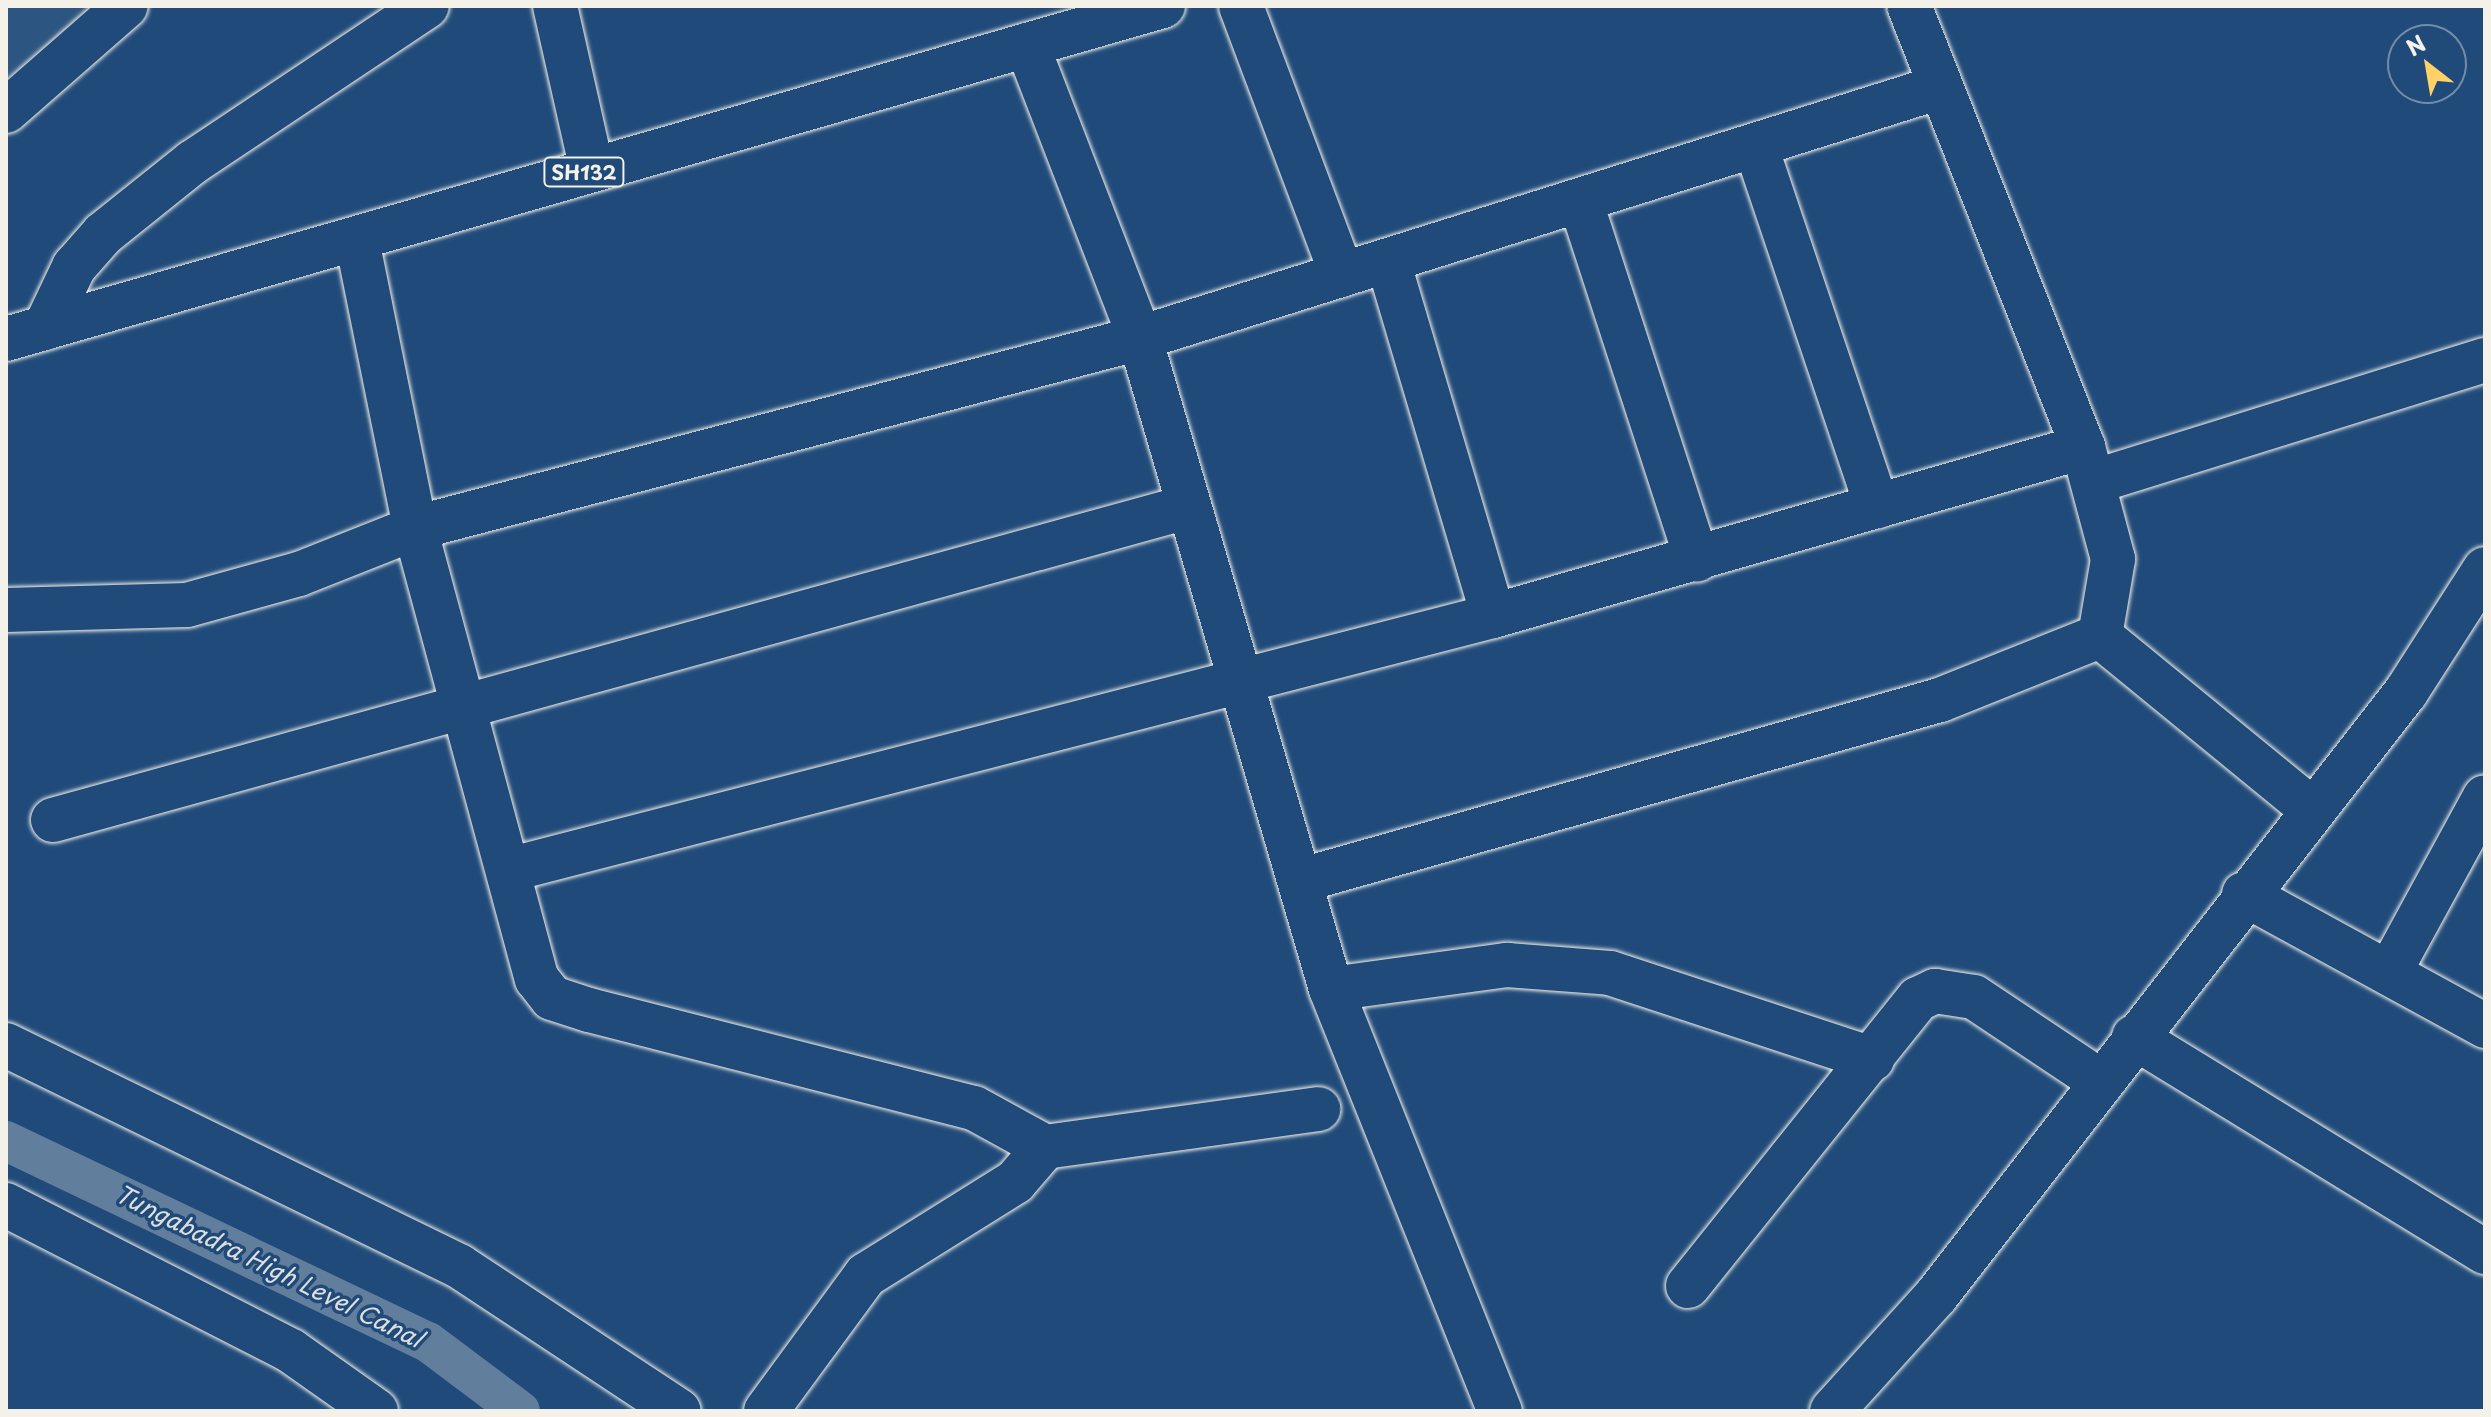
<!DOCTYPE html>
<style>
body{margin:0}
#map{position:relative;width:2491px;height:1417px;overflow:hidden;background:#1f4a7a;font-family:"Playpen Sans",sans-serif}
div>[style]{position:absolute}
.built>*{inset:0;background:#2d5581}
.canal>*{height:40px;margin:-20px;padding:0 20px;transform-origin:20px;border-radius:20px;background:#627e9d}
.roads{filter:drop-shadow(0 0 2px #f4f1e8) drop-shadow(0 0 2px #f4f1e8)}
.minor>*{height:44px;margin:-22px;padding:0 22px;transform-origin:22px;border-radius:22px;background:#1f4a7a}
.major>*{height:44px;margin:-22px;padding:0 22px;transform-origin:22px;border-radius:22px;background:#1f4a7a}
span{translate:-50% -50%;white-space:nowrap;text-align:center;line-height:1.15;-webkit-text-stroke:7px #1f4a7a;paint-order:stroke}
.shield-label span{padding:2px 6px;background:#1f4a7a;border:2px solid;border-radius:6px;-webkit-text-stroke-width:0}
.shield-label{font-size:20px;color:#f4f1e8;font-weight:700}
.water-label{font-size:24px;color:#dee0dd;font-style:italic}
.frame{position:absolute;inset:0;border:8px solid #f4f1e8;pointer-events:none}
.north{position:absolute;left:2387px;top:24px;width:80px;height:80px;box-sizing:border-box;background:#1f4a7a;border:2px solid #748da6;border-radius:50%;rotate:329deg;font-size:22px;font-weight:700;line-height:32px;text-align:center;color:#f4f1e8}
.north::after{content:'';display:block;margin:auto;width:28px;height:36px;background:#ffd166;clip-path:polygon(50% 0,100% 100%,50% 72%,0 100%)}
</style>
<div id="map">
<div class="built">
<div style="clip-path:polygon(6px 6px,95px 6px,6px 79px)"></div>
</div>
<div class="canal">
<div style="left:6px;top:1141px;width:467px;rotate:25.5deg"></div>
<div style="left:428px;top:1342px;width:115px;rotate:36.9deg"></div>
</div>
<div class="roads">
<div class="minor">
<div style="left:555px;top:6px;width:168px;rotate:77.3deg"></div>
<div style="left:1241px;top:6px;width:287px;rotate:69.4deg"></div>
<div style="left:1027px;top:45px;width:314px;rotate:68.9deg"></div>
<div style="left:1140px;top:338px;width:678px;rotate:73.65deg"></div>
<div style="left:1331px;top:989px;width:455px;rotate:68.2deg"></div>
<div style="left:6px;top:111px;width:159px;rotate:-41.2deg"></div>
<div style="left:1757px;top:150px;width:376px;rotate:71.4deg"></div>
<div style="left:1581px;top:203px;width:375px;rotate:72deg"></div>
<div style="left:357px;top:240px;width:294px;rotate:78.6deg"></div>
<div style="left:415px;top:528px;width:467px;rotate:74.9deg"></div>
<div style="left:537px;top:979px;width:24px;rotate:52deg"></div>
<div style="left:552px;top:998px;width:39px;rotate:18deg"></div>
<div style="left:589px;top:1010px;width:397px;rotate:14.3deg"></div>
<div style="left:974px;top:1108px;width:81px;rotate:28.8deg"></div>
<div style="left:1388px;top:261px;width:370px;rotate:73.5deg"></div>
<div style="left:45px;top:328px;width:68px;rotate:-64.6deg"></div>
<div style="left:74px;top:267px;width:44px;rotate:-48.7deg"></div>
<div style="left:103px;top:234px;width:115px;rotate:-38.7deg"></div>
<div style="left:193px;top:162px;width:281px;rotate:-33.7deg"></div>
<div style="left:2093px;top:482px;width:411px;rotate:-17.3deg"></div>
<div style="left:6px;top:610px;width:181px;rotate:-1.6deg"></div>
<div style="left:187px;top:605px;width:116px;rotate:-15.5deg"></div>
<div style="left:299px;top:574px;width:125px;rotate:-21.6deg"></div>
<div style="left:415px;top:528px;width:749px;rotate:-14.69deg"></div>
<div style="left:1140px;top:338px;width:835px;rotate:-17.42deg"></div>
<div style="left:2100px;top:636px;width:271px;rotate:39.3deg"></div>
<div style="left:53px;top:820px;width:1176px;rotate:-15.43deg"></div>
<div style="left:512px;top:869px;width:1013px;rotate:-14.46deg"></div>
<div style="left:1493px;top:616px;width:614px;rotate:-15.98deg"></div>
<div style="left:2083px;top:447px;width:474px;rotate:-111.5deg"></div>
<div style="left:1302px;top:880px;width:663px;rotate:-15.76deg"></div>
<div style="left:1940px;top:700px;width:172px;rotate:-21.8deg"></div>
<div style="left:2100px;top:636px;width:78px;rotate:-80.4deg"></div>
<div style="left:2113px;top:559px;width:116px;rotate:-105deg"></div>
<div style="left:2244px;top:894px;width:275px;rotate:28.7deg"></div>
<div style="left:2389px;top:973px;width:200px;rotate:-61.4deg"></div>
<div style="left:1331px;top:989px;width:178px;rotate:-7.8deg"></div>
<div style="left:1507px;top:965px;width:103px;rotate:4.4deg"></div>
<div style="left:1610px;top:973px;width:276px;rotate:18.2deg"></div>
<div style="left:2134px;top:1037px;width:412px;rotate:31.5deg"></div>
<div style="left:6px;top:1045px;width:504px;rotate:26.01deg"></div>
<div style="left:459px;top:1266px;width:263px;rotate:33.4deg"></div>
<div style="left:6px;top:1205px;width:320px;rotate:27.1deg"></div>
<div style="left:291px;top:1351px;width:104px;rotate:35.2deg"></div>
<div style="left:1688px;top:1286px;width:368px;rotate:-51.3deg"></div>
<div style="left:1918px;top:999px;width:19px;rotate:-25deg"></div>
<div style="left:1935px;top:991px;width:39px;rotate:9deg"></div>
<div style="left:1974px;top:997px;width:151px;rotate:33.7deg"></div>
<div style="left:766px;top:1411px;width:169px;rotate:-53.7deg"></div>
<div style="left:866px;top:1275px;width:176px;rotate:-32deg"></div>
<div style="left:1015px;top:1182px;width:46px;rotate:-49.4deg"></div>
<div style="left:1045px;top:1147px;width:276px;rotate:-7.9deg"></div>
<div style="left:1832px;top:1411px;width:155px;rotate:-47.9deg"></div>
<div style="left:1936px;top:1296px;width:765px;rotate:-52.11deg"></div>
<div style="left:2406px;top:692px;width:146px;rotate:-57.3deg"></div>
</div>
<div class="major">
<div style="left:6px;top:339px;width:1204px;rotate:-16.06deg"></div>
</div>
</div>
<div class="shield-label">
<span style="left:584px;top:172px">SH132</span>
</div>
<div class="water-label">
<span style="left:269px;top:1266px;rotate:26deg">Tungabadra High Level Canal</span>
</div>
<div class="frame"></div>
<div class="north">N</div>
</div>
